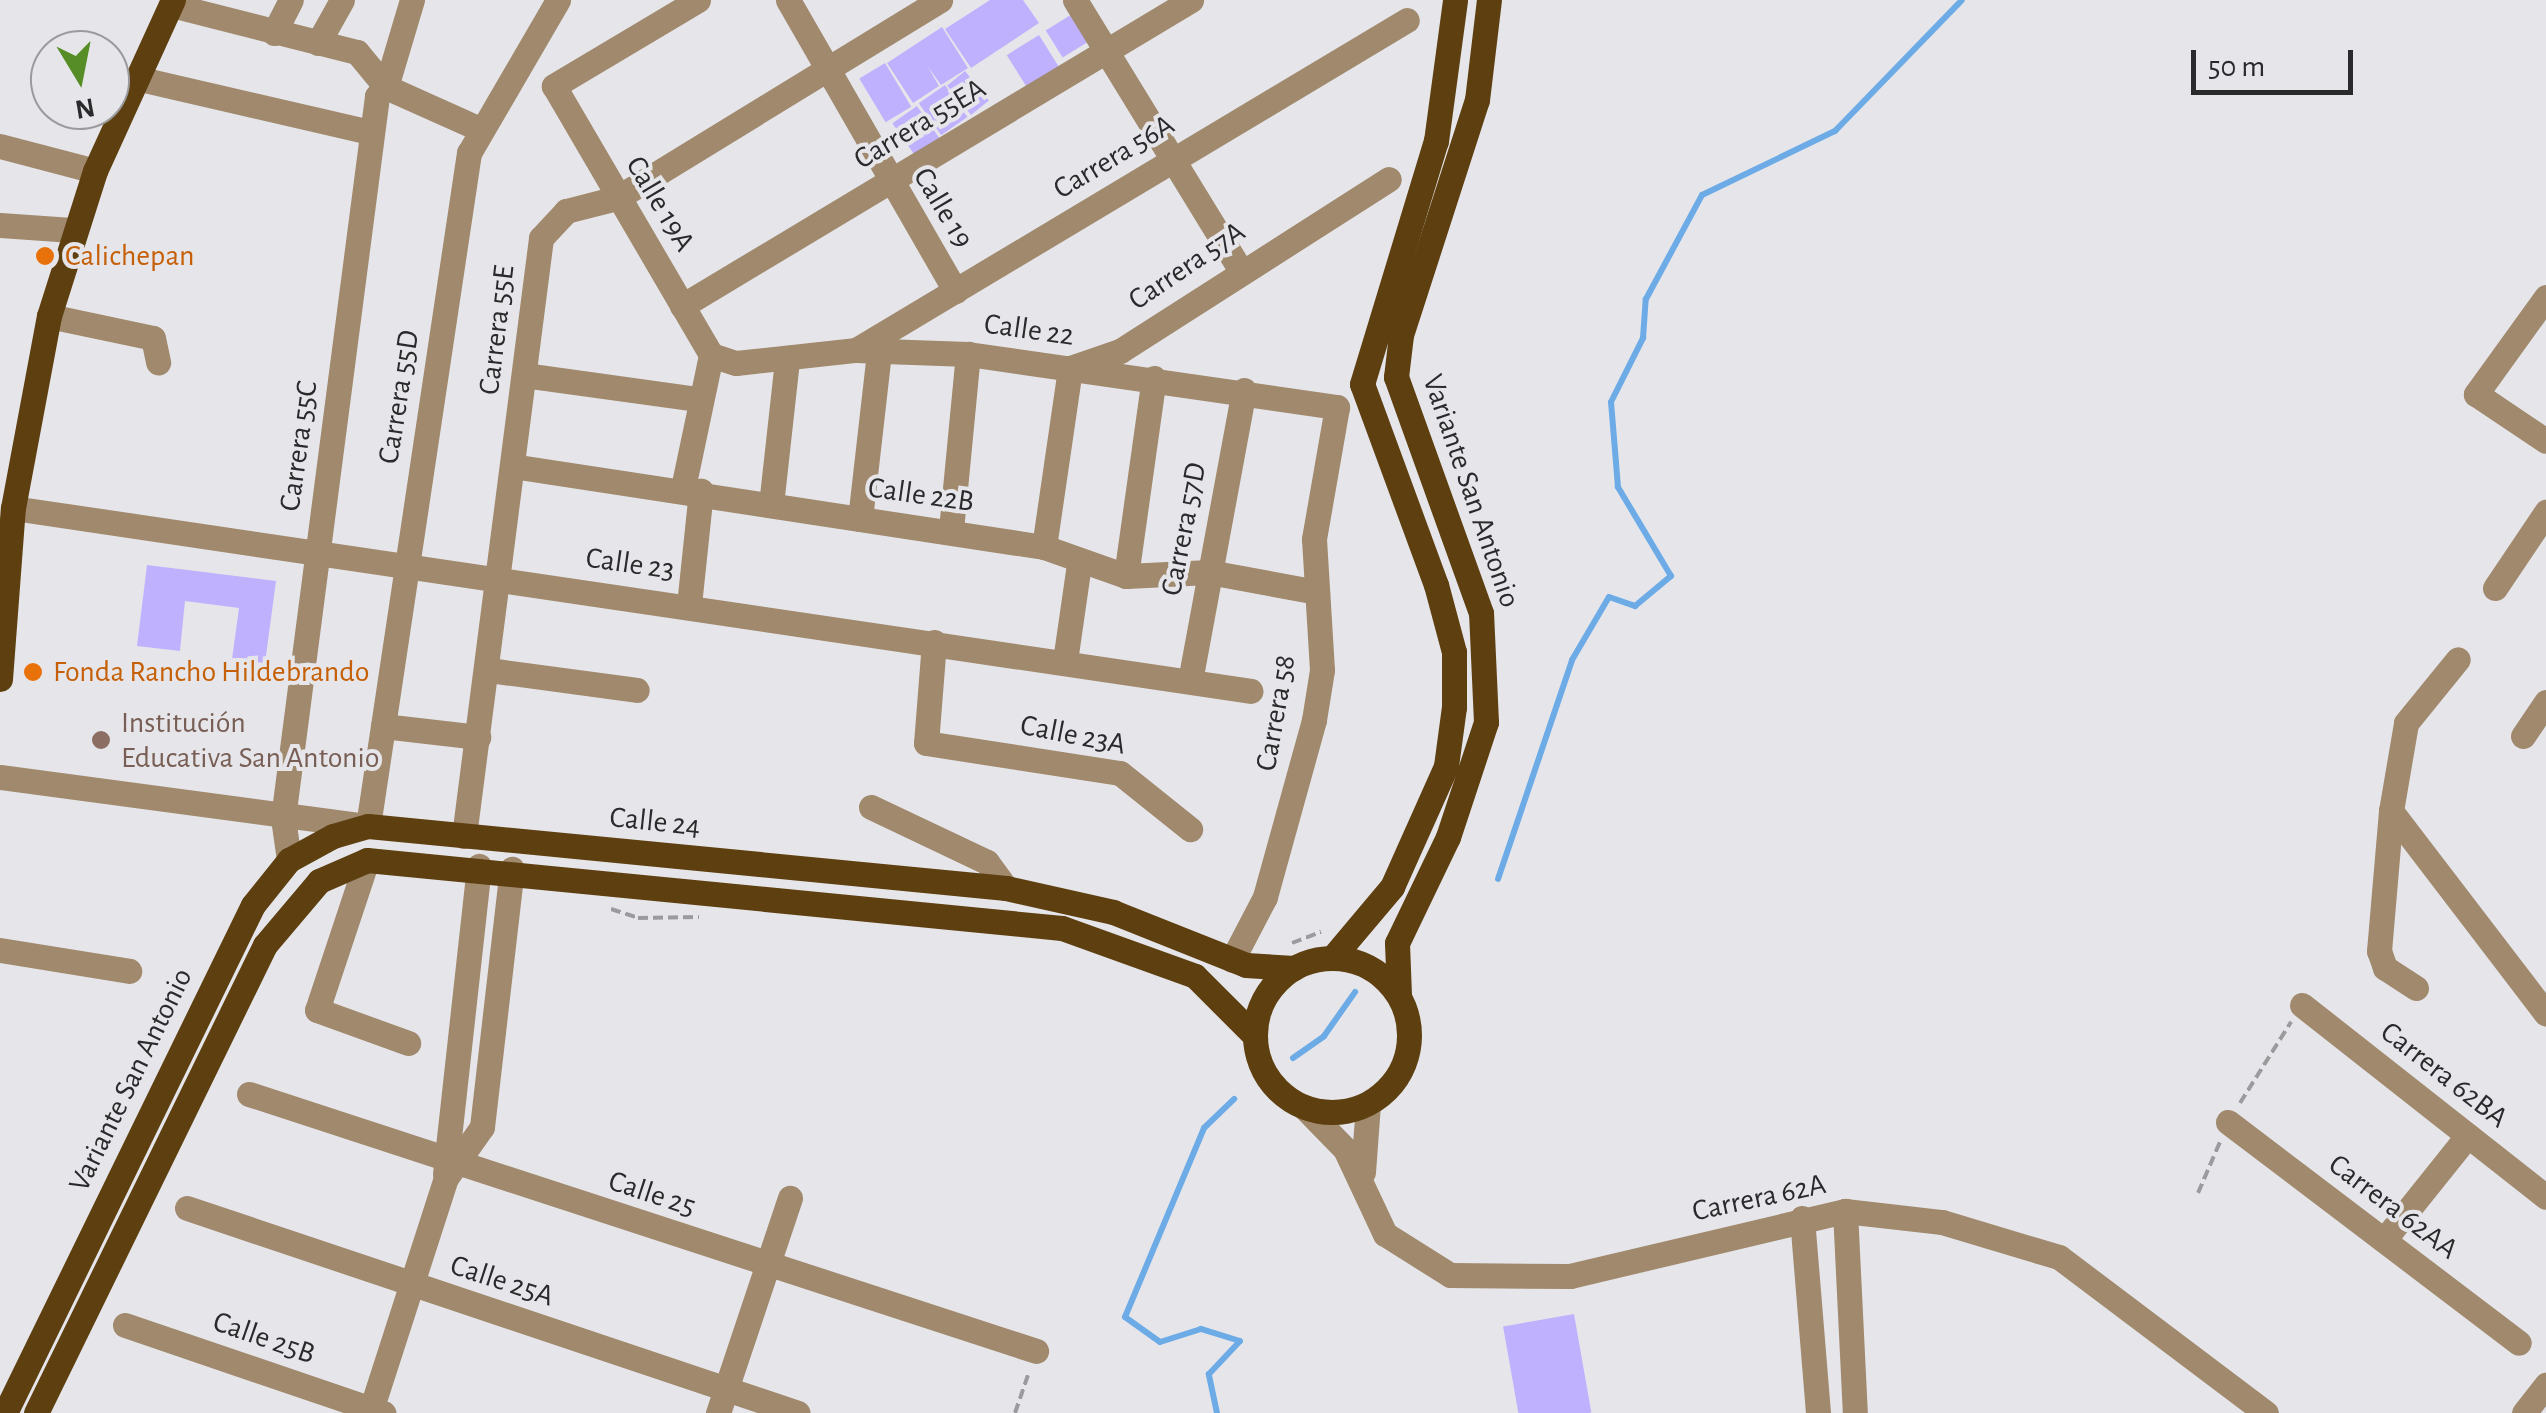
<!DOCTYPE html>
<meta charset="utf-8">
<style>
body{margin:0}
#map{position:relative;width:2546px;height:1413px;overflow:hidden;background:#e6e6ea;font-family:"Alegreya Sans",sans-serif}
div>[style]{position:absolute}
.stream>*{height:6px;margin:-3px;padding:0 3px;transform-origin:3px;border-radius:3px;background:#6dabe7}
.building>*{inset:0;background:#c0b1fe;transform-origin:0 0}
.path>*{height:4px;margin-top:-2px;transform-origin:0;background:repeating-linear-gradient(90deg,#9b9b9e 0 10px,transparent 0 15px)}
.minor>*{height:25px;margin:-12.5px;padding:0 12.5px;transform-origin:12.5px;border-radius:12.5px;background:#a0896d}
.major>*{height:25px;margin:-12.5px;padding:0 12.5px;transform-origin:12.5px;border-radius:12.5px;background:#5e3f10}
.major>.ring{margin:-12.5px;padding:0;box-sizing:content-box;background:none;border:25px solid #5e3f10;border-radius:50%}
.dots>*{width:28px;height:28px;translate:-50% -50%;box-sizing:border-box;border:5px solid #e6e6ea;border-radius:50%}
span{translate:-50% -50%;white-space:nowrap;text-align:center;line-height:1.15;-webkit-text-stroke:8px #e6e6ea;paint-order:stroke}
.street-label{font-size:30px;color:#2a2a2c}
.food-label{font-size:30px;color:#c56008}
.left{translate:0 -50%;text-align:left}
.education-label{font-size:30px;color:#785e54}
.north{position:absolute;left:30px;top:30px;width:100px;height:100px;box-sizing:border-box;background:#e6e6ea;border:2px solid #9b9b9e;border-radius:50%;rotate:170deg;font-size:28px;font-weight:700;line-height:40px;text-align:center;color:#2a2a2c}
.north::after{content:'';display:block;margin:auto;width:35px;height:45px;background:#578d27;clip-path:polygon(50% 0,100% 100%,50% 72%,0 100%)}
.scale{position:absolute;left:2191px;top:50px;width:162px;height:45px;box-sizing:border-box;border:5px solid #2a2a2c;border-top:0;padding-left:12px;font-size:30px;line-height:35px;white-space:nowrap;color:#2a2a2c;-webkit-text-stroke:8px #e6e6ea;paint-order:stroke}
</style>
<div id="map">
<div class="stream">
<div style="left:1498px;top:879px;width:231px;rotate:-71.3deg"></div>
<div style="left:1572px;top:660px;width:73px;rotate:-59.6deg"></div>
<div style="left:1609px;top:597px;width:28px;rotate:19deg"></div>
<div style="left:1635px;top:606px;width:47px;rotate:-39.8deg"></div>
<div style="left:1671px;top:576px;width:104px;rotate:-120.8deg"></div>
<div style="left:1618px;top:487px;width:85px;rotate:-94.7deg"></div>
<div style="left:1611px;top:402px;width:72px;rotate:-63.4deg"></div>
<div style="left:1643px;top:338px;width:39px;rotate:-86deg"></div>
<div style="left:1646px;top:299px;width:118px;rotate:-61.7deg"></div>
<div style="left:1702px;top:195px;width:148px;rotate:-25.7deg"></div>
<div style="left:1835px;top:131px;width:182px;rotate:-45.9deg"></div>
<div style="left:1293px;top:1058px;width:38px;rotate:-35deg"></div>
<div style="left:1324px;top:1036px;width:54px;rotate:-54.8deg"></div>
<div style="left:1217px;top:1413px;width:40px;rotate:-102deg"></div>
<div style="left:1209px;top:1374px;width:45px;rotate:-46.8deg"></div>
<div style="left:1240px;top:1341px;width:41px;rotate:-162.9deg"></div>
<div style="left:1201px;top:1329px;width:43px;rotate:162.4deg"></div>
<div style="left:1160px;top:1342px;width:43px;rotate:-144.5deg"></div>
<div style="left:1125px;top:1317px;width:205px;rotate:-67.3deg"></div>
<div style="left:1204px;top:1128px;width:42px;rotate:-44deg"></div>
</div>
<div class="building">
<div style="clip-path:polygon(990px 0,1023px 0,1039px 23px,971px 68px,945px 29px)"></div>
<div style="left:1072px;top:14px;width:32px;height:31px;rotate:58deg"></div>
<div style="clip-path:polygon(942px 27px,968px 68px,941px 85px,928px 67px,939px 86px,913px 103px,887px 63px)"></div>
<div style="left:1039px;top:35px;width:40px;height:38px;rotate:58deg"></div>
<div style="left:885px;top:63px;width:51px;height:30px;rotate:59deg"></div>
<div style="left:965px;top:71px;width:38px;height:23px;rotate:51deg"></div>
<div style="left:945px;top:85px;width:39px;height:32px;rotate:55deg"></div>
<div style="left:917px;top:106px;width:39px;height:30px;rotate:55deg"></div>
<div style="clip-path:polygon(147px 565px,276px 581px,265px 663px,232px 659px,239px 608px,185px 601px,180px 651px,137px 646px)"></div>
<div style="left:1574px;top:1314px;width:100px;height:72px;rotate:80deg"></div>
</div>
<div class="path">
<div style="left:611px;top:909px;width:28px;rotate:18deg"></div>
<div style="left:638px;top:918px;width:61px;rotate:-0.9deg"></div>
<div style="left:1292px;top:943px;width:31px;rotate:-21deg"></div>
<div style="left:2240px;top:1103px;width:96px;rotate:-57.8deg"></div>
<div style="left:2198px;top:1193px;width:56px;rotate:-66.7deg"></div>
<div style="left:1015px;top:1413px;width:40px;rotate:-71.1deg"></div>
</div>
<div class="minor">
<div style="left:698px;top:0;width:168px;rotate:149.2deg"></div>
<div style="left:554px;top:86px;width:311px;rotate:59.7deg"></div>
<div style="left:788px;top:0;width:336px;rotate:60.1deg"></div>
<div style="left:1075px;top:0;width:314px;rotate:58.5deg"></div>
<div style="left:171px;top:5px;width:192px;rotate:14.2deg"></div>
<div style="left:357px;top:52px;width:45px;rotate:50.4deg"></div>
<div style="left:274px;top:33px;width:37px;rotate:-63deg"></div>
<div style="left:318px;top:43px;width:49px;rotate:-60.8deg"></div>
<div style="left:136px;top:78px;width:240px;rotate:13deg"></div>
<div style="left:386px;top:87px;width:91px;rotate:-73.4deg"></div>
<div style="left:0;top:146px;width:98px;rotate:14.7deg"></div>
<div style="left:0;top:225px;width:72px;rotate:4deg"></div>
<div style="left:2546px;top:297px;width:120px;rotate:125.8deg"></div>
<div style="left:2476px;top:394px;width:84px;rotate:33.9deg"></div>
<div style="left:682px;top:306px;width:594px;rotate:-31.01deg"></div>
<div style="left:49px;top:316px;width:106px;rotate:11.9deg"></div>
<div style="left:153px;top:338px;width:25px;rotate:78deg"></div>
<div style="left:856px;top:350px;width:642px;rotate:-30.92deg"></div>
<div style="left:711px;top:355px;width:26px;rotate:18deg"></div>
<div style="left:736px;top:363px;width:121px;rotate:-6.2deg"></div>
<div style="left:856px;top:350px;width:112px;rotate:2deg"></div>
<div style="left:968px;top:354px;width:373px;rotate:8.2deg"></div>
<div style="left:1337px;top:407px;width:134px;rotate:99.9deg"></div>
<div style="left:1314px;top:539px;width:131px;rotate:86.5deg"></div>
<div style="left:1322px;top:670px;width:51px;rotate:99.1deg"></div>
<div style="left:1314px;top:720px;width:184px;rotate:105.5deg"></div>
<div style="left:1265px;top:897px;width:71px;rotate:117.6deg"></div>
<div style="left:524px;top:375px;width:174px;rotate:7.9deg"></div>
<div style="left:512px;top:466px;width:538px;rotate:8.66deg"></div>
<div style="left:1044px;top:547px;width:87px;rotate:19.5deg"></div>
<div style="left:1126px;top:576px;width:83px;rotate:-2.8deg"></div>
<div style="left:1209px;top:572px;width:110px;rotate:10.5deg"></div>
<div style="left:683px;top:488px;width:136px;rotate:-78.1deg"></div>
<div style="left:771px;top:505px;width:146px;rotate:-83.7deg"></div>
<div style="left:13px;top:508px;width:1251px;rotate:8.41deg"></div>
<div style="left:860px;top:519px;width:167px;rotate:-83.5deg"></div>
<div style="left:951px;top:530px;width:177px;rotate:-84.5deg"></div>
<div style="left:1044px;top:547px;width:181px;rotate:-81.7deg"></div>
<div style="left:1070px;top:368px;width:53px;rotate:-18.8deg"></div>
<div style="left:1120px;top:351px;width:319px;rotate:-32.6deg"></div>
<div style="left:1126px;top:576px;width:200px;rotate:-82deg"></div>
<div style="left:2495px;top:588px;width:92px;rotate:-56.1deg"></div>
<div style="left:689px;top:605px;width:115px;rotate:-84deg"></div>
<div style="left:934px;top:642px;width:101px;rotate:94.5deg"></div>
<div style="left:926px;top:743px;width:196px;rotate:8.8deg"></div>
<div style="left:1120px;top:773px;width:90px;rotate:38.7deg"></div>
<div style="left:1065px;top:661px;width:98px;rotate:-81.8deg"></div>
<div style="left:489px;top:670px;width:149px;rotate:7.7deg"></div>
<div style="left:1190px;top:681px;width:296px;rotate:-79.5deg"></div>
<div style="left:383px;top:726px;width:96px;rotate:6.6deg"></div>
<div style="left:2523px;top:736px;width:41px;rotate:-55.9deg"></div>
<div style="left:0;top:777px;width:371px;rotate:7.6deg"></div>
<div style="left:368px;top:826px;width:681px;rotate:-81.47deg"></div>
<div style="left:469px;top:153px;width:177px;rotate:-59.8deg"></div>
<div style="left:871px;top:807px;width:128px;rotate:25.4deg"></div>
<div style="left:987px;top:862px;width:32px;rotate:54deg"></div>
<div style="left:2391px;top:811px;width:255px;rotate:52.6deg"></div>
<div style="left:464px;top:836px;width:603px;rotate:-82.66deg"></div>
<div style="left:541px;top:238px;width:37px;rotate:-47deg"></div>
<div style="left:566px;top:211px;width:53px;rotate:-14.3deg"></div>
<div style="left:617px;top:198px;width:379px;rotate:-31.5deg"></div>
<div style="left:289px;top:860px;width:42px;rotate:-98.1deg"></div>
<div style="left:283px;top:818px;width:728px;rotate:-82.58deg"></div>
<div style="left:377px;top:96px;width:13px;rotate:-45deg"></div>
<div style="left:386px;top:87px;width:103px;rotate:24.1deg"></div>
<div style="left:367px;top:860px;width:158px;rotate:108.4deg"></div>
<div style="left:317px;top:1010px;width:97px;rotate:19.9deg"></div>
<div style="left:0;top:950px;width:131px;rotate:9.2deg"></div>
<div style="left:2416px;top:988px;width:37px;rotate:-147deg"></div>
<div style="left:2385px;top:968px;width:18px;rotate:-109deg"></div>
<div style="left:2379px;top:951px;width:141px;rotate:-85.1deg"></div>
<div style="left:2391px;top:811px;width:89px;rotate:-80.3deg"></div>
<div style="left:2406px;top:723px;width:82px;rotate:-50.9deg"></div>
<div style="left:2302px;top:1005px;width:310px;rotate:38.2deg"></div>
<div style="left:249px;top:1094px;width:828px;rotate:18.08deg"></div>
<div style="left:1304px;top:1107px;width:59px;rotate:45.7deg"></div>
<div style="left:1345px;top:1149px;width:94px;rotate:64.8deg"></div>
<div style="left:1385px;top:1234px;width:77px;rotate:32.2deg"></div>
<div style="left:1450px;top:1275px;width:120px;rotate:0.5deg"></div>
<div style="left:1570px;top:1276px;width:283px;rotate:-13.3deg"></div>
<div style="left:1845px;top:1211px;width:98px;rotate:6.5deg"></div>
<div style="left:1942px;top:1222px;width:122px;rotate:16.7deg"></div>
<div style="left:2059px;top:1257px;width:259px;rotate:37deg"></div>
<div style="left:2228px;top:1122px;width:365px;rotate:37.2deg"></div>
<div style="left:1363px;top:1172px;width:68px;rotate:-85.8deg"></div>
<div style="left:445px;top:1174px;width:310px;rotate:-83.7deg"></div>
<div style="left:187px;top:1208px;width:644px;rotate:18.55deg"></div>
<div style="left:1845px;top:1211px;width:202px;rotate:87.2deg"></div>
<div style="left:1802px;top:1218px;width:196px;rotate:85.3deg"></div>
<div style="left:2384px;top:1240px;width:134px;rotate:-51.3deg"></div>
<div style="left:125px;top:1325px;width:273px;rotate:18.8deg"></div>
<div style="left:370px;top:1413px;width:247px;rotate:-72.1deg"></div>
<div style="left:446px;top:1178px;width:62px;rotate:-54.8deg"></div>
<div style="left:482px;top:1127px;width:260px;rotate:-83.4deg"></div>
<div style="left:718px;top:1413px;width:227px;rotate:-71.5deg"></div>
<div style="left:2524px;top:1413px;width:36px;rotate:-52deg"></div>
</div>
<div class="major">
<div style="left:0;top:679px;width:171px;rotate:-85.7deg"></div>
<div style="left:13px;top:508px;width:195px;rotate:-79.4deg"></div>
<div style="left:49px;top:316px;width:152px;rotate:-72.4deg"></div>
<div style="left:95px;top:171px;width:188px;rotate:-65.5deg"></div>
<div style="left:1333px;top:957px;width:92px;rotate:-49.9deg"></div>
<div style="left:1392px;top:887px;width:133px;rotate:-65.9deg"></div>
<div style="left:1446px;top:766px;width:60px;rotate:-82.3deg"></div>
<div style="left:1454px;top:707px;width:55px;rotate:-90deg"></div>
<div style="left:1454px;top:652px;width:69px;rotate:-105deg"></div>
<div style="left:1436px;top:585px;width:214px;rotate:-110.2deg"></div>
<div style="left:1362px;top:384px;width:254px;rotate:-73.1deg"></div>
<div style="left:1436px;top:141px;width:142px;rotate:-82.3deg"></div>
<div class="ring" style="left:1255px;top:958px;width:129px;height:129px"></div>
<div style="left:1399px;top:995px;width:52px;rotate:-92.2deg"></div>
<div style="left:1397px;top:943px;width:118px;rotate:-64.3deg"></div>
<div style="left:1448px;top:837px;width:121px;rotate:-71.7deg"></div>
<div style="left:1486px;top:722px;width:109px;rotate:-92.6deg"></div>
<div style="left:1481px;top:613px;width:251px;rotate:-109.8deg"></div>
<div style="left:1396px;top:377px;width:42px;rotate:-83.2deg"></div>
<div style="left:1401px;top:335px;width:247px;rotate:-72.1deg"></div>
<div style="left:1477px;top:100px;width:101px;rotate:-83.2deg"></div>
<div style="left:5px;top:1413px;width:565px;rotate:-63.98deg"></div>
<div style="left:253px;top:905px;width:58px;rotate:-51.3deg"></div>
<div style="left:289px;top:860px;width:50px;rotate:-28.6deg"></div>
<div style="left:333px;top:836px;width:36px;rotate:-16deg"></div>
<div style="left:368px;top:826px;width:641px;rotate:5.55deg"></div>
<div style="left:1006px;top:888px;width:110px;rotate:12.6deg"></div>
<div style="left:1113px;top:912px;width:143px;rotate:21.7deg"></div>
<div style="left:1246px;top:965px;width:48px;rotate:3.6deg"></div>
<div style="left:36px;top:1413px;width:521px;rotate:-63.93deg"></div>
<div style="left:265px;top:945px;width:84px;rotate:-49.8deg"></div>
<div style="left:319px;top:881px;width:52px;rotate:-23.6deg"></div>
<div style="left:367px;top:860px;width:698px;rotate:5.59deg"></div>
<div style="left:1062px;top:928px;width:141px;rotate:19.8deg"></div>
<div style="left:1195px;top:976px;width:83px;rotate:45deg"></div>
</div>
<div class="dots">
<div style="left:45px;top:256px;background:#e8710a"></div>
<div style="left:33px;top:672px;background:#e8710a"></div>
<div style="left:101px;top:740px;background:#8d6e63"></div>
</div>
<div class="street-label">
<span style="left:920px;top:124px;rotate:-31deg">Carrera 55EA</span>
<span style="left:1114px;top:157px;rotate:-31deg">Carrera 56A</span>
<span style="left:660px;top:204px;rotate:59deg">Calle 19A</span>
<span style="left:943px;top:208px;rotate:59deg">Calle 19</span>
<span style="left:1187px;top:266px;rotate:-34deg">Carrera 57A</span>
<span style="left:497px;top:330px;rotate:-83deg">Carrera 55E</span>
<span style="left:1029px;top:330px;rotate:8deg">Calle 22</span>
<span style="left:399px;top:397px;rotate:-81deg">Carrera 55D</span>
<span style="left:299px;top:446px;rotate:-82deg">Carrera 55C</span>
<span style="left:1471px;top:491px;rotate:71deg">Variante San Antonio</span>
<span style="left:921px;top:495px;rotate:8deg">Calle 22B</span>
<span style="left:1184px;top:529px;rotate:-79deg">Carrera 57D</span>
<span style="left:630px;top:564px;rotate:8deg">Calle 23</span>
<span style="left:1276px;top:713px;rotate:-80deg">Carrera 58</span>
<span style="left:1073px;top:735px;rotate:11deg">Calle 23A</span>
<span style="left:655px;top:822px;rotate:6deg">Calle 24</span>
<span style="left:2444px;top:1075px;rotate:38deg">Carrera 62BA</span>
<span style="left:131px;top:1080px;rotate:-64deg">Variante San Antonio</span>
<span style="left:652px;top:1194px;rotate:18deg">Calle 25</span>
<span style="left:1759px;top:1198px;rotate:-12deg">Carrera 62A</span>
<span style="left:2393px;top:1207px;rotate:37deg">Carrera 62AA</span>
<span style="left:502px;top:1281px;rotate:18deg">Calle 25A</span>
<span style="left:264px;top:1338px;rotate:19deg">Calle 25B</span>
</div>
<div class="food-label">
<span class="left" style="left:65px;top:256px">Calichepan</span>
<span class="left" style="left:53px;top:672px">Fonda Rancho Hildebrando</span>
</div>
<div class="education-label">
<span class="left" style="left:121px;top:740px">Institución<br>Educativa San Antonio</span>
</div>
<div class="north">N</div>
<div class="scale">50 m</div>
</div>
